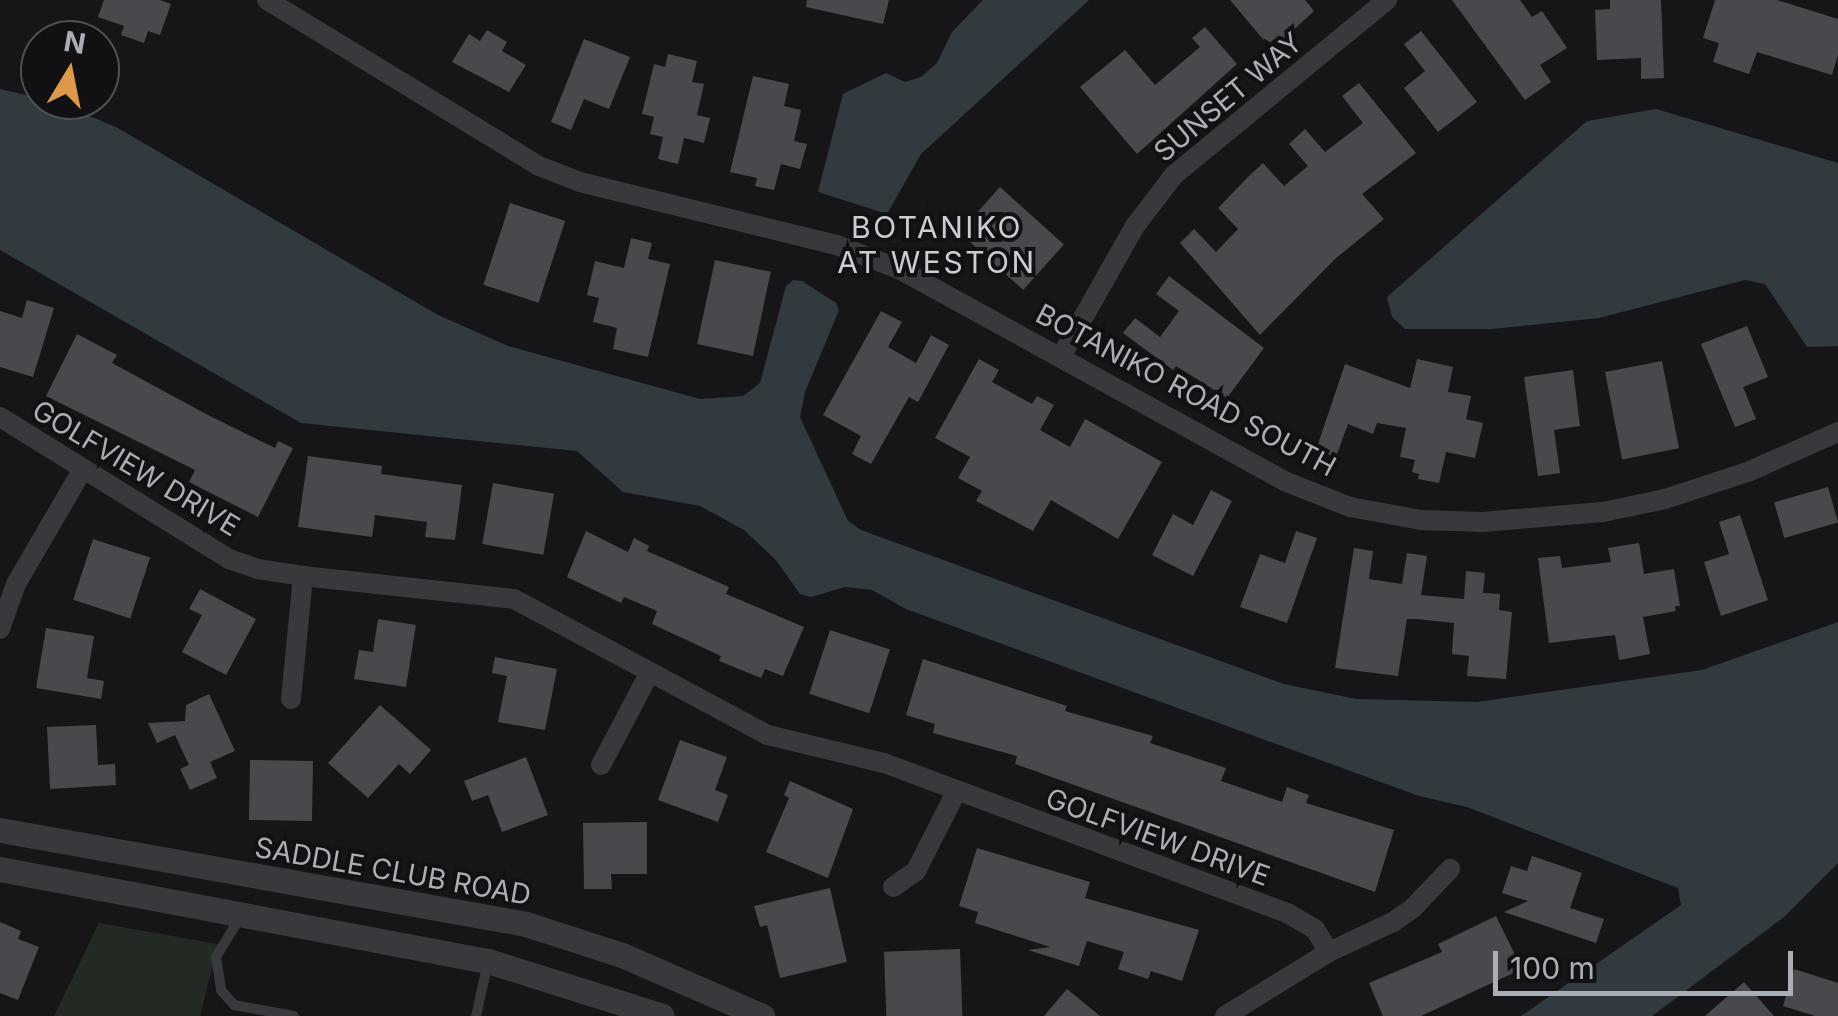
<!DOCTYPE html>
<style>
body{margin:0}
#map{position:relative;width:1838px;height:1016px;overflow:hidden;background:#161618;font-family:Inter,sans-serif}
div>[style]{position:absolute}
.green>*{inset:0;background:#232a23}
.water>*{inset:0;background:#313a3f}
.building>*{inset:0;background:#48494c;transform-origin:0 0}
.service>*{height:10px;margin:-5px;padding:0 5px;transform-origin:5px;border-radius:5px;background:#37393c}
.minor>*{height:20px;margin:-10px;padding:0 10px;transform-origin:10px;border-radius:10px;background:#37393c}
.tertiary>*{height:25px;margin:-12.5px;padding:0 12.5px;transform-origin:12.5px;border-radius:12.5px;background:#37393c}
span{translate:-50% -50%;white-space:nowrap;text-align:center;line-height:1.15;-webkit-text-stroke:8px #111113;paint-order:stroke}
.street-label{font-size:28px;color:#aaafb6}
.neighbourhood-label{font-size:30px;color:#cacdd3;letter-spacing:2.5px}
.north{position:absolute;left:20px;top:20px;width:100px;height:100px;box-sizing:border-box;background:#111113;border:2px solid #4e5054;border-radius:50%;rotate:10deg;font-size:28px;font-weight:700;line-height:40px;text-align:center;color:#aaafb6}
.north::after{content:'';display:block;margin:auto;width:35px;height:45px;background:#dd9949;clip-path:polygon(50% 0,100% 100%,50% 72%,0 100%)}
.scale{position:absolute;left:1493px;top:951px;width:300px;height:45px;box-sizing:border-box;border:5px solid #aaafb6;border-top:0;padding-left:12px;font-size:30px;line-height:35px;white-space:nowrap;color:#aaafb6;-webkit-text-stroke:8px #111113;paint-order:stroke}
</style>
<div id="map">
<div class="green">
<div style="clip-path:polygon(99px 923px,218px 944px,200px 1016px,54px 1016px)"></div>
</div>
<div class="water">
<div style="clip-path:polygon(983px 0,1089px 0,921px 154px,887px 214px,818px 192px,843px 94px,886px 73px,905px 82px,921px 77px,937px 63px,952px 32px)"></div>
<div style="clip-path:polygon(0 89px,56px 102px,116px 127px,438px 315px,508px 346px,700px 399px,743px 396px,760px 383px,786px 286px,793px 280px,802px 281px,836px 303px,839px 310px,805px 392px,800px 417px,848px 521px,861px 530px,1284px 684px,1356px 699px,1477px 702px,1702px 670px,1838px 622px,1838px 863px,1784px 917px,1652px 1016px,1521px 1016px,1681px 905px,1678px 888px,1467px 807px,1419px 796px,906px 609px,872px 590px,845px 587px,811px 597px,800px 594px,776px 560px,744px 530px,700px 506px,623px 492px,577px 451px,301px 423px,0 250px)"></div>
<div style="clip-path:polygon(1656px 109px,1838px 163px,1838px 346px,1807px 347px,1765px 284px,1745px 280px,1599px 318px,1492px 329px,1405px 329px,1392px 317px,1387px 297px,1587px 121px)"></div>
</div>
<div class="building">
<div style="clip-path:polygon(104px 0,160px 0,171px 4px,160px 35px,148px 31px,144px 43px,121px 35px,124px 26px,98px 17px)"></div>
<div style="clip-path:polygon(807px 0,889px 0,883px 24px,806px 7px)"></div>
<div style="clip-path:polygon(1230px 0,1305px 0,1314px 11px,1272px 50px)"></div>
<div style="clip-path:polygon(1452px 0,1520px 0,1532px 17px,1542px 11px,1567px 48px,1540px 65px,1551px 82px,1525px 100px)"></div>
<div style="clip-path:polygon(1610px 0,1661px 0,1664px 78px,1641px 79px,1641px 58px,1597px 60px,1595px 10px,1610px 9px)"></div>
<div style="clip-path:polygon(1715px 0,1777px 0,1838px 19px,1838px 55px,1832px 75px,1757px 52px,1749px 74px,1713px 62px,1719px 43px,1703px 38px)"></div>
<div style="clip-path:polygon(1205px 27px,1237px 64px,1137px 154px,1080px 87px,1125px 50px,1155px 85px,1200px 47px,1192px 38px)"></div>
<div style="clip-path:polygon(487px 30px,507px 42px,502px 51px,526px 65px,509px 92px,452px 62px,469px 34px,480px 41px)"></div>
<div style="clip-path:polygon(1421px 31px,1477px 102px,1438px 132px,1404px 88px,1425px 71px,1404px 44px)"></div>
<div style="clip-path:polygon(584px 39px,630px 57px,609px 109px,584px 99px,571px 130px,551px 122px)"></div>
<div style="clip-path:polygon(668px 54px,697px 61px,692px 82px,704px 84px,697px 115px,710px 118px,704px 143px,684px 138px,678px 164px,658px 159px,663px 137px,650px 134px,654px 117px,642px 114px,654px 64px,665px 67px)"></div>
<div style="clip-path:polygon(753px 76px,789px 84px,784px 106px,801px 110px,794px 141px,807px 144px,800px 169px,781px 164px,774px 190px,755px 186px,757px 178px,730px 172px)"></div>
<div style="clip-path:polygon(1359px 83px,1416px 153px,1362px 194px,1384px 219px,1335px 259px,1260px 335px,1180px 243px,1194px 229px,1216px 252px,1238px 229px,1218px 208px,1249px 176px,1263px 163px,1284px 186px,1308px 166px,1289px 144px,1305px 129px,1325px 152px,1363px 123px,1342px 96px)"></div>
<div style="left:1000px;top:187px;width:86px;height:61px;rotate:42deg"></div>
<div style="left:510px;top:203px;width:58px;height:86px;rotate:18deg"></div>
<div style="clip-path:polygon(631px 238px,652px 243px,648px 259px,670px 264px,648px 357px,613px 349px,617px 328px,593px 322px,599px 298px,587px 295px,595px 261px,624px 268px)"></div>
<div style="left:715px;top:260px;width:57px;height:86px;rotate:12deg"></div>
<div style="clip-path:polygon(1169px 276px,1264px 348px,1227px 398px,1176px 366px,1173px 370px,1123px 333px,1135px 318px,1160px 337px,1179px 311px,1156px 294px)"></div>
<div style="clip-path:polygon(27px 300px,54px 308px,33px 377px,0 367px,0 311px,22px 318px)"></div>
<div style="clip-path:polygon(881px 311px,902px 322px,888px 347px,916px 363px,931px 335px,949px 345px,918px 402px,909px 397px,871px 464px,852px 454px,861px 436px,823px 415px)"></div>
<div style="clip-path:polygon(1747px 326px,1768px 377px,1743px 387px,1756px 419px,1735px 427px,1701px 344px)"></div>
<div style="clip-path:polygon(77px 334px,117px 355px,112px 363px,206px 414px,275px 448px,278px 441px,293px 448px,258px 517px,189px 482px,195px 470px,46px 396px)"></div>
<div style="clip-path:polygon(979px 359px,999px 370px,992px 382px,1032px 404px,1037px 396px,1054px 405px,1040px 430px,1070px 447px,1085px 419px,1162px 462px,1118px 539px,1051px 500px,1033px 531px,976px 501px,982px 491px,958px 478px,970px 457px,935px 438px)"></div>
<div style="clip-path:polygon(1417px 359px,1453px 367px,1448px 392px,1471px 396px,1466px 419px,1483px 423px,1475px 458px,1446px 452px,1439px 483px,1418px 479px,1419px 474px,1412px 472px,1415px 460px,1400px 457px,1406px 428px,1377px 423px,1373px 434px,1348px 424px,1336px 457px,1316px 450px,1345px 364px,1410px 388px)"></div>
<div style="left:1662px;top:361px;width:89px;height:58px;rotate:79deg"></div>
<div style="clip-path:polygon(1573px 370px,1580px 426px,1554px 430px,1560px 473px,1538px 476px,1524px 377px)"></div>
<div style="clip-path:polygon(308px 456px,382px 466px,381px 474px,462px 485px,455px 540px,425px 537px,427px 522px,375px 515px,372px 537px,298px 527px)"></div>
<div style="left:493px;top:483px;width:62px;height:62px;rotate:10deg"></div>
<div style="left:1828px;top:487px;width:37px;height:56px;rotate:74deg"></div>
<div style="clip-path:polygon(1211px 490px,1232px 501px,1193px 576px,1152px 555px,1173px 514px,1193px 525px)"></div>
<div style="clip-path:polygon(1740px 515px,1768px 600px,1721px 616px,1704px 562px,1729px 554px,1719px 522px)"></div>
<div style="clip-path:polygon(586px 531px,628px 552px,634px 538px,649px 546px,647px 551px,729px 587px,726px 594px,804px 627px,783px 676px,765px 669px,761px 678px,719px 661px,721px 656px,652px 624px,657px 611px,624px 597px,621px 603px,567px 577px)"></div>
<div style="clip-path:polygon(1296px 531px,1317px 538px,1287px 623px,1240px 607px,1260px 554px,1285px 563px)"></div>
<div style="left:93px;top:539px;width:60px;height:64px;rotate:18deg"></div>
<div style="clip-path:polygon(1639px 543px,1644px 574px,1674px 569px,1680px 606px,1675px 606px,1676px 611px,1643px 617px,1650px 654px,1619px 660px,1615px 635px,1549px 643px,1538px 558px,1560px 556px,1562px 568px,1611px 562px,1608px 548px)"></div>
<div style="clip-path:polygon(1354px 548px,1373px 551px,1369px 579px,1402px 584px,1407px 553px,1427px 556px,1421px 595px,1464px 599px,1466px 571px,1485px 573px,1483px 593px,1500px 594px,1499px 610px,1512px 612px,1506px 679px,1467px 676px,1469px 656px,1452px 654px,1454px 623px,1417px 619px,1407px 619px,1398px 676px,1335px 668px)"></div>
<div style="clip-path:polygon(200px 589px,256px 619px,226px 675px,182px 652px,202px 615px,189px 609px)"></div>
<div style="clip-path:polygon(378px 619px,416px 625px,406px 687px,354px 679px,359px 650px,373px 652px)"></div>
<div style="clip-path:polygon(46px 628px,94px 636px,87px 678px,104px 681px,101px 699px,36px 688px)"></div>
<div style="left:830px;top:630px;width:63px;height:67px;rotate:18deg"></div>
<div style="clip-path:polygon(495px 657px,557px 669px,545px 730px,498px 722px,507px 676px,492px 673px)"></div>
<div style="clip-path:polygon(923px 659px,1067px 706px,1065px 711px,1153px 736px,1150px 743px,1226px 768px,1221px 781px,1282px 802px,1287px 787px,1309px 795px,1306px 803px,1394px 830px,1375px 892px,1015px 764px,1017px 756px,933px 733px,935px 724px,906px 715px)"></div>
<div style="clip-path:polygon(209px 694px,235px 751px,210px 762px,217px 778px,190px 790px,180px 769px,189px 765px,175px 735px,157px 743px,148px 723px,185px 721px,186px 705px)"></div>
<div style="clip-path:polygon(380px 705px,431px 750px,410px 774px,399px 764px,368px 798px,328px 763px)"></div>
<div style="clip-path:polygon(96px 725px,98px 765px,115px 764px,116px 785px,50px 789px,47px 727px)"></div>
<div style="clip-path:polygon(680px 740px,727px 757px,715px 790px,728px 795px,718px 822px,658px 800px)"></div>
<div style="clip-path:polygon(526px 757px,548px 815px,502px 832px,488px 795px,472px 801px,464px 781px)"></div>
<div style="left:250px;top:760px;width:63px;height:60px;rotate:1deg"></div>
<div style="clip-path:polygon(790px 781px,853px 809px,828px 878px,766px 852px,789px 798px,784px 795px)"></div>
<div style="clip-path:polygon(647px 822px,647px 874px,611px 874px,612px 889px,584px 889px,583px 823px)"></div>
<div style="clip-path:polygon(977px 848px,1090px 882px,1085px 898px,1199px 930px,1182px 981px,1151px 971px,1148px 979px,1118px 969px,1124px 952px,1087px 941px,1079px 966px,1028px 950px,1050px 947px,975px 923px,978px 912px,959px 906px)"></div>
<div style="clip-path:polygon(1532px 856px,1582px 873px,1570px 908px,1604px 919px,1596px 943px,1504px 912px,1528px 901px,1502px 893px,1511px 866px,1527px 871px)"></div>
<div style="clip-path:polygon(830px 888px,847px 962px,780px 978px,767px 925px,760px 927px,754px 906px)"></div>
<div style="clip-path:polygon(1496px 916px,1522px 969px,1421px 1016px,1383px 1016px,1369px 983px,1442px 952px,1438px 944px)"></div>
<div style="clip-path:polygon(0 922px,21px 931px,18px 939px,39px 947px,18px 1000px,0 993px)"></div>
<div style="left:960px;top:949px;width:67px;height:76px;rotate:88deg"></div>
<div style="clip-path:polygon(1794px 969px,1838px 983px,1838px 1016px,1815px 1016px,1783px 1006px)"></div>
<div style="clip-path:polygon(1744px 982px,1774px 1016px,1705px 1016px)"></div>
<div style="clip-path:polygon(1067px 989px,1100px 1016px,1044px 1016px)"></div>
</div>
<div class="service">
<div style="left:241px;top:916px;width:48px;rotate:121.4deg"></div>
<div style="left:216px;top:957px;width:33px;rotate:81deg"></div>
<div style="left:221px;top:990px;width:20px;rotate:49deg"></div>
<div style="left:234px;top:1005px;width:61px;rotate:10.4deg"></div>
<div style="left:476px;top:1016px;width:55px;rotate:-77.5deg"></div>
</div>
<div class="minor">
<div style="left:267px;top:0;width:319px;rotate:31.4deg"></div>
<div style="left:539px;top:166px;width:44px;rotate:21.3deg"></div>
<div style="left:580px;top:182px;width:265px;rotate:13.8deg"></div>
<div style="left:837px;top:245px;width:66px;rotate:21.2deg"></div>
<div style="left:899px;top:269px;width:440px;rotate:28.8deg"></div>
<div style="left:1284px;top:481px;width:71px;rotate:21.5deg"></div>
<div style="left:1350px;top:507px;width:72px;rotate:10.4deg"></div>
<div style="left:1421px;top:520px;width:61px;rotate:1.9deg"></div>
<div style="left:1482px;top:522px;width:121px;rotate:-4.7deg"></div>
<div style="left:1603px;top:512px;width:63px;rotate:-11.8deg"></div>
<div style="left:1665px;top:499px;width:89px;rotate:-18.2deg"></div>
<div style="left:1750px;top:471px;width:96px;rotate:-23.9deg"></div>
<div style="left:1062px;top:355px;width:148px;rotate:-60.5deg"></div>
<div style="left:1135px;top:226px;width:64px;rotate:-52.6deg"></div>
<div style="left:1174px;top:175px;width:276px;rotate:-39.4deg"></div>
<div style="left:0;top:417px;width:269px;rotate:31.8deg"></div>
<div style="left:229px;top:559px;width:31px;rotate:19deg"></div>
<div style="left:258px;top:569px;width:46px;rotate:8.8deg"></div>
<div style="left:303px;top:576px;width:212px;rotate:6.2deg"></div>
<div style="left:514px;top:599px;width:288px;rotate:28.2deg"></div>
<div style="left:768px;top:735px;width:119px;rotate:13.6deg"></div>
<div style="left:884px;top:763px;width:430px;rotate:20.4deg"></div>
<div style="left:1287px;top:913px;width:32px;rotate:30deg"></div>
<div style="left:1315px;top:929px;width:27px;rotate:59deg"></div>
<div style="left:0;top:629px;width:48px;rotate:-70.4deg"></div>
<div style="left:16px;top:584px;width:133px;rotate:-59.8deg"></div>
<div style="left:291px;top:699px;width:124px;rotate:-84.4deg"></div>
<div style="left:601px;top:765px;width:103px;rotate:-62.2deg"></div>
<div style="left:893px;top:887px;width:28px;rotate:-35deg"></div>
<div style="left:916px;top:871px;width:89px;rotate:-63.1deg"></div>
<div style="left:1225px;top:1016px;width:122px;rotate:-31.6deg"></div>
<div style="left:1329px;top:952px;width:71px;rotate:-25.1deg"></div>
<div style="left:1393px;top:922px;width:24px;rotate:-35deg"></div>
<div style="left:1413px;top:908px;width:54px;rotate:-46.5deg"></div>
</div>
<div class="tertiary">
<div style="left:0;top:830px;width:534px;rotate:10.13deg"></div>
<div style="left:526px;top:924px;width:101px;rotate:17.9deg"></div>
<div style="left:622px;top:955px;width:153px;rotate:23.5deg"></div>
<div style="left:0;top:869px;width:497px;rotate:10.7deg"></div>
<div style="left:488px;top:961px;width:182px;rotate:17.5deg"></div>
</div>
<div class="street-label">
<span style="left:1228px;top:97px;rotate:-40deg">SUNSET WAY</span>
<span style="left:1186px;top:390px;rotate:28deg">BOTANIKO ROAD SOUTH</span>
<span style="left:136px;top:468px;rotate:31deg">GOLFVIEW DRIVE</span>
<span style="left:1158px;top:837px;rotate:20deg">GOLFVIEW DRIVE</span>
<span style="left:393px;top:871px;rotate:10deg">SADDLE CLUB ROAD</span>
</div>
<div class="neighbourhood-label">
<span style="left:937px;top:244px">BOTANIKO<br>AT WESTON</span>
</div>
<div class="north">N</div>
<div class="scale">100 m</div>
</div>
